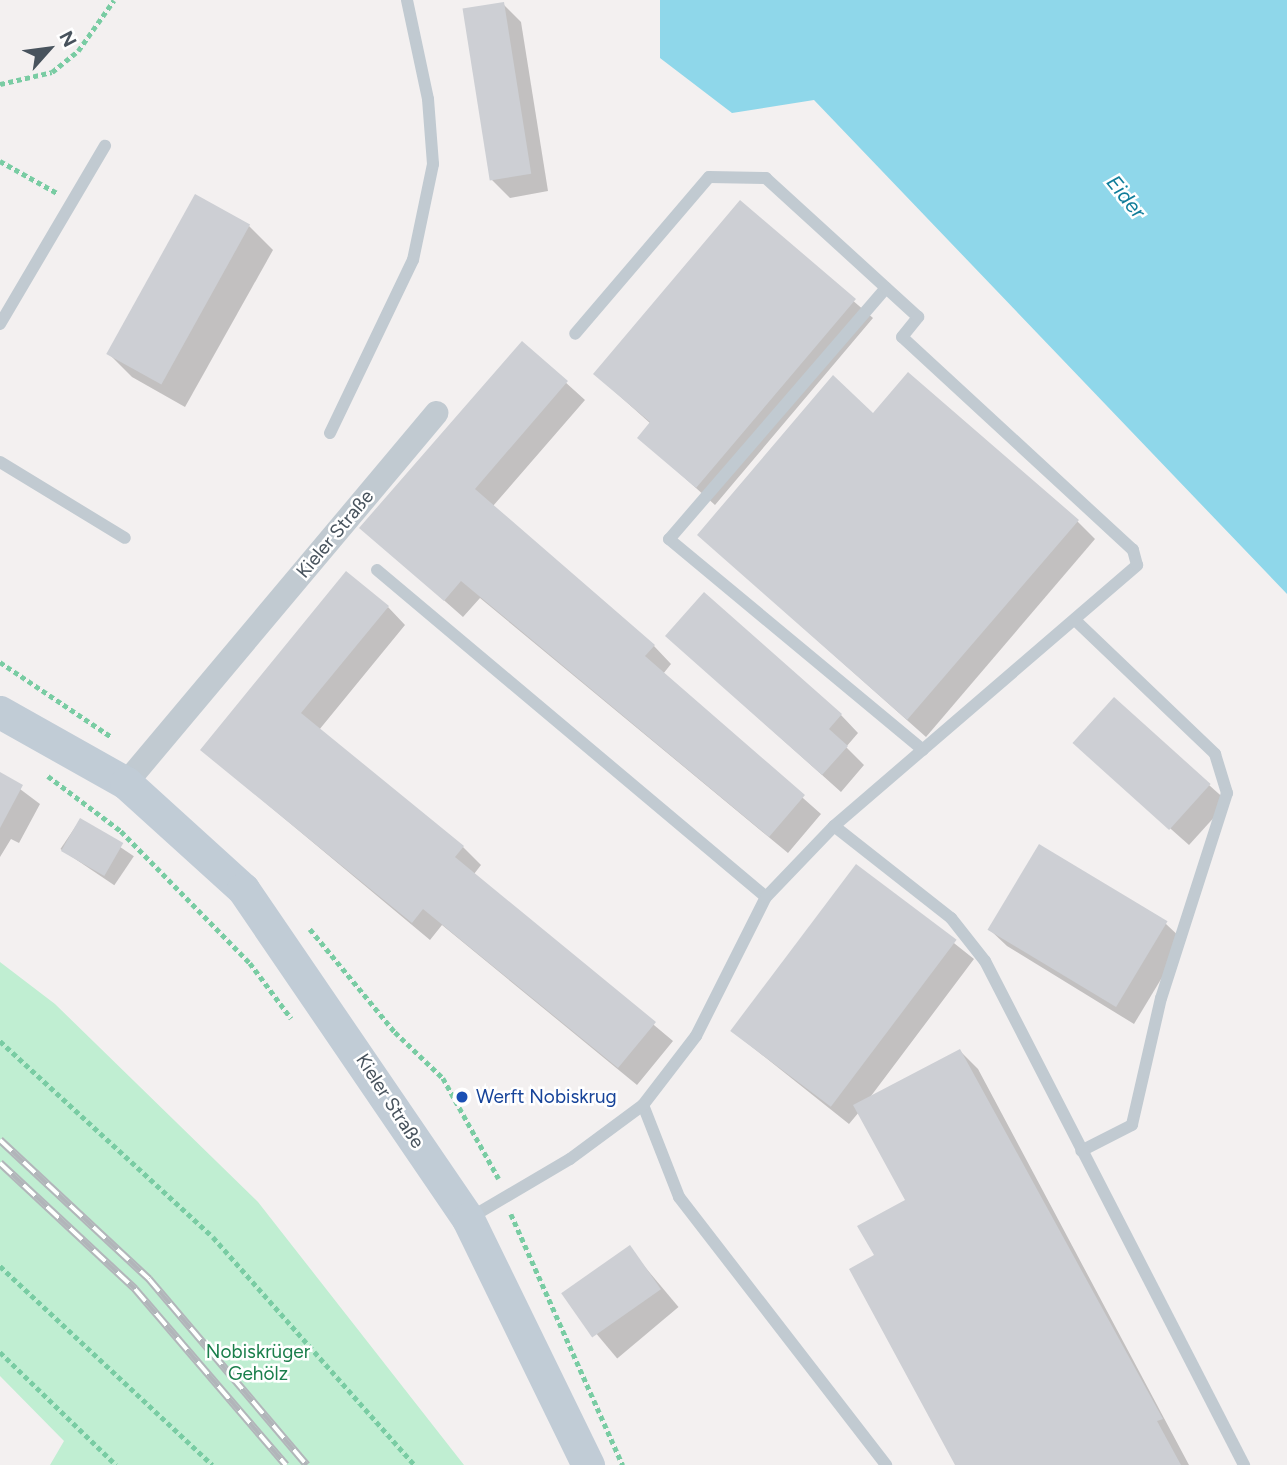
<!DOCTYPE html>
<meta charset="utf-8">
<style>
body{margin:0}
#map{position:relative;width:1287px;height:1465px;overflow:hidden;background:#f3f0f0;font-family:Figtree,sans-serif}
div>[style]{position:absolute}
.green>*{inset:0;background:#c0eed2}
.water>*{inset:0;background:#8fd7ea}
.shadow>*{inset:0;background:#0003;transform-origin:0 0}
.building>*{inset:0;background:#cdcfd4;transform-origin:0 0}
.path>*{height:4.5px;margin-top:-2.25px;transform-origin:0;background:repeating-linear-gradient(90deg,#79cca3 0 5px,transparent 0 8.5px)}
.service>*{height:12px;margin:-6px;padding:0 6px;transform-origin:6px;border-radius:6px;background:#c1cad1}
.minor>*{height:24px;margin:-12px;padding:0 12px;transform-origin:12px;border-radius:12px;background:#c1cad1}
.secondary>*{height:33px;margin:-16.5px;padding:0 16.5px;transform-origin:16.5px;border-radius:16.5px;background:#c1ccd6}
.rail>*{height:8px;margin-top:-4px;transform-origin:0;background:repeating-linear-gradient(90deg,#fff 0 16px,#b2b5ba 0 32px);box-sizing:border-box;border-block:2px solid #b2b5ba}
.dots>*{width:19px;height:19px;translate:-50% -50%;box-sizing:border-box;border:4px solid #fff;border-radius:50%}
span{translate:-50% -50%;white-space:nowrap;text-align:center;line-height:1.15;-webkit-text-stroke:5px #fff;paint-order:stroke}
.street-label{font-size:19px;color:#48535d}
.transit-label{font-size:19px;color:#164399}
.left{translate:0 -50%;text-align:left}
.park-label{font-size:19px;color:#1a7e4b}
.water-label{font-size:21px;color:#107d9a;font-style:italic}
.north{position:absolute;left:14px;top:14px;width:70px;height:70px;-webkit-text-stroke:5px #fff;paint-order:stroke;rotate:62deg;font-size:19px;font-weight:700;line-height:28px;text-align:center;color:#48535d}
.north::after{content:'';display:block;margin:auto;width:24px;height:32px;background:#48535d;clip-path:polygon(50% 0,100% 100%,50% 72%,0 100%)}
</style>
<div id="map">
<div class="green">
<div style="clip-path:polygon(0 962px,55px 1004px,258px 1202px,464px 1465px,50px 1465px,64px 1441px,0 1376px)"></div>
</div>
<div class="water">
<div style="clip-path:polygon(660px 0,1287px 0,1287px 594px,814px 100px,732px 113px,660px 58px)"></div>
</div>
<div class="shadow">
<div style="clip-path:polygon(503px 4px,521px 22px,548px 191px,510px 198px,492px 180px)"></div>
<div style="clip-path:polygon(740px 203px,873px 318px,715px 505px,640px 438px,651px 424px,595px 374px)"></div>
<div style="clip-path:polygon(249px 226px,273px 250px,185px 407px,132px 377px,108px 353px)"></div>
<div style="clip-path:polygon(522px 343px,585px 400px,493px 506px,654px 646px,671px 664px,663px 674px,821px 814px,788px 853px,480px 598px,463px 617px,362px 528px)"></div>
<div style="clip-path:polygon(874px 416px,1077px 521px,1095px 539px,926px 737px,699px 535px)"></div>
<div style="clip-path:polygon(388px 607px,405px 625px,319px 730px,463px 847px,481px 865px,474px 874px,673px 1041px,637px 1085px,442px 925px,430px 940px,202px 750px)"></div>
<div style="clip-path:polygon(667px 636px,841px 715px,858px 733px,846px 747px,864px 765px,841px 792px)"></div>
<div style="clip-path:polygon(1114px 700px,1228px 802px,1189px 845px,1093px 760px)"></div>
<div style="clip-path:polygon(0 774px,40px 804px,19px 843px,11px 839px,0 857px)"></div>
<div style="left:80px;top:820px;width:65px;height:35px;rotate:34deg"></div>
<div style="clip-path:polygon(1040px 846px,1166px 924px,1184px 941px,1134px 1024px,1007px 946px,989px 929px)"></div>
<div style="clip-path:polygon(857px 866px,974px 959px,868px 1100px,960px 1051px,978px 1069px,1189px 1465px,957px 1465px,876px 1256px,907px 1201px,859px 1112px,849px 1124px,732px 1031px)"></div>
<div style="left:629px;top:1248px;width:77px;height:80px;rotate:50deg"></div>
</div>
<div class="building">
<div style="left:504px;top:2px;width:174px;height:42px;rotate:81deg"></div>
<div style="left:195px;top:194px;width:63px;height:183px;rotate:29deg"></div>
<div style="clip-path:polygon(740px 200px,856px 299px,696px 488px,637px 438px,650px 422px,593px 374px)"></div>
<div style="clip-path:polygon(522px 341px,568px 381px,475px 489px,655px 645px,645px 656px,805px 795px,769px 837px,461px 581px,444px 601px,359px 528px)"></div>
<div style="clip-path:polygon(908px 372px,1079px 520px,907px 720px,697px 535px,833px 375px,873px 413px)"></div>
<div style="clip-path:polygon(346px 571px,389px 606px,301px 713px,464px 846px,455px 857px,656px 1022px,618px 1068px,423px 909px,412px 923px,200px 750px)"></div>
<div style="clip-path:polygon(704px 592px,842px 714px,829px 729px,848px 746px,822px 775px,665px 636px)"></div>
<div style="left:1114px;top:697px;width:130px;height:62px;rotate:42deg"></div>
<div style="clip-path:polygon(0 772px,23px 785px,0 828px)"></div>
<div style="left:80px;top:818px;width:50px;height:38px;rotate:30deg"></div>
<div style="left:1039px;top:844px;width:150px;height:100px;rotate:31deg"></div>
<div style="left:856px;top:864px;width:126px;height:209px;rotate:37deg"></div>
<div style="clip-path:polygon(960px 1049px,1163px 1419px,1157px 1421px,1181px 1465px,955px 1465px,849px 1269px,874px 1255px,857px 1226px,905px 1200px,853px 1105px)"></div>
<div style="left:630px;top:1245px;width:54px;height:84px;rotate:55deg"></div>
</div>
<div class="path">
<div style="left:0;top:84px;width:53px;rotate:-13deg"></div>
<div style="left:52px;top:72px;width:33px;rotate:-39deg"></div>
<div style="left:78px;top:51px;width:62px;rotate:-54.8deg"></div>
<div style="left:0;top:161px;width:65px;rotate:29.3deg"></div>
<div style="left:0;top:662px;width:133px;rotate:33.9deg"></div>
<div style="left:48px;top:776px;width:91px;rotate:37deg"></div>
<div style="left:121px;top:831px;width:185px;rotate:45.7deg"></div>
<div style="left:250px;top:963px;width:69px;rotate:53.3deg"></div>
<div style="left:310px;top:929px;width:134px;rotate:50.5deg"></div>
<div style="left:395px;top:1032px;width:66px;rotate:43.8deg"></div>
<div style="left:443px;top:1078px;width:115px;rotate:61deg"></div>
<div style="left:0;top:1041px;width:289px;rotate:42.6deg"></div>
<div style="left:213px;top:1237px;width:305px;rotate:48.5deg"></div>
<div style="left:511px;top:1214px;width:275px;rotate:66deg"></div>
<div style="left:0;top:1266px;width:291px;rotate:43.1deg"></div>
<div style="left:0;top:1352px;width:162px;rotate:44.2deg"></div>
</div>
<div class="service">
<div style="left:886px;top:288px;width:332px;rotate:130.8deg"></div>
<div style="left:669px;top:539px;width:330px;rotate:39.7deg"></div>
<div style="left:0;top:324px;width:207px;rotate:-59.5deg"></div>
<div style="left:330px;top:433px;width:192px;rotate:-64.4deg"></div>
<div style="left:413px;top:260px;width:98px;rotate:-78.2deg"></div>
<div style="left:433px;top:164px;width:65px;rotate:-94.4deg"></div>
<div style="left:428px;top:99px;width:101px;rotate:-102deg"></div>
<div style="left:0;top:462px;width:146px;rotate:31.3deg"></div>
<div style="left:377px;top:570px;width:508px;rotate:40.05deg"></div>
<div style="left:1075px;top:620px;width:194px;rotate:43.7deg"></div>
<div style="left:1215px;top:754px;width:41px;rotate:72.9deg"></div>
<div style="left:1227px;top:793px;width:215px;rotate:107.8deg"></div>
<div style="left:1161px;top:998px;width:130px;rotate:102.9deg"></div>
<div style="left:1132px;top:1125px;width:57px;rotate:153deg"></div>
<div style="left:834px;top:826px;width:149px;rotate:38.2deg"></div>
<div style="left:951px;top:918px;width:55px;rotate:51.7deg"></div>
<div style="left:985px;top:961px;width:567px;rotate:62.8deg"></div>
<div style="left:643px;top:1105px;width:99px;rotate:68.6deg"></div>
<div style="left:679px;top:1197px;width:339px;rotate:52.3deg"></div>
<div style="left:468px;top:1219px;width:118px;rotate:-30.5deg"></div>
<div style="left:570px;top:1159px;width:91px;rotate:-36.5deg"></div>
<div style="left:643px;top:1105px;width:87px;rotate:-52.5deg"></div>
<div style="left:696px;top:1036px;width:156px;rotate:-63.3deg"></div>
<div style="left:766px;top:897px;width:98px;rotate:-46.2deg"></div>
<div style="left:834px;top:826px;width:400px;rotate:-40.7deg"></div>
<div style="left:1137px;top:565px;width:16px;rotate:-105deg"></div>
<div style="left:1133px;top:550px;width:314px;rotate:-137.3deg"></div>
<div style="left:902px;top:337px;width:26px;rotate:-51deg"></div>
<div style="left:918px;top:317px;width:206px;rotate:-137.6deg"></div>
<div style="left:766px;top:178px;width:57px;rotate:-179deg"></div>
<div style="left:709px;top:177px;width:206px;rotate:130.5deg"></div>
</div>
<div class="minor">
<div style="left:126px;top:783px;width:483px;rotate:-50deg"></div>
</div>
<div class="secondary">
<div style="left:0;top:712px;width:145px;rotate:29.4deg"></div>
<div style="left:126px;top:783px;width:158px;rotate:42.2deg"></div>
<div style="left:243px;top:889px;width:399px;rotate:55.7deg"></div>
<div style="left:468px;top:1219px;width:274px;rotate:64deg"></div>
</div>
<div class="rail">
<div style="left:0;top:1140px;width:204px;rotate:43deg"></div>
<div style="left:149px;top:1279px;width:244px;rotate:49.7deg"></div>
<div style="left:0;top:1163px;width:185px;rotate:43deg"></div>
<div style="left:135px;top:1289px;width:232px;rotate:49.4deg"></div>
</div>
<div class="dots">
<div style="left:462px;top:1097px;background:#1a4fb4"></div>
</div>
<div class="street-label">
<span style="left:335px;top:534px;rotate:-50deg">Kieler Straße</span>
<span style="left:390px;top:1101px;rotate:57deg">Kieler Straße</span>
</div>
<div class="transit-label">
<span class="left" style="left:476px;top:1097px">Werft Nobiskrug</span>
</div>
<div class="park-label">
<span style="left:258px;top:1363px">Nobiskrüger<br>Gehölz</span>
</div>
<div class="water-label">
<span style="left:1126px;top:197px;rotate:51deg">Eider</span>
</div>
<div class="north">N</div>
</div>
